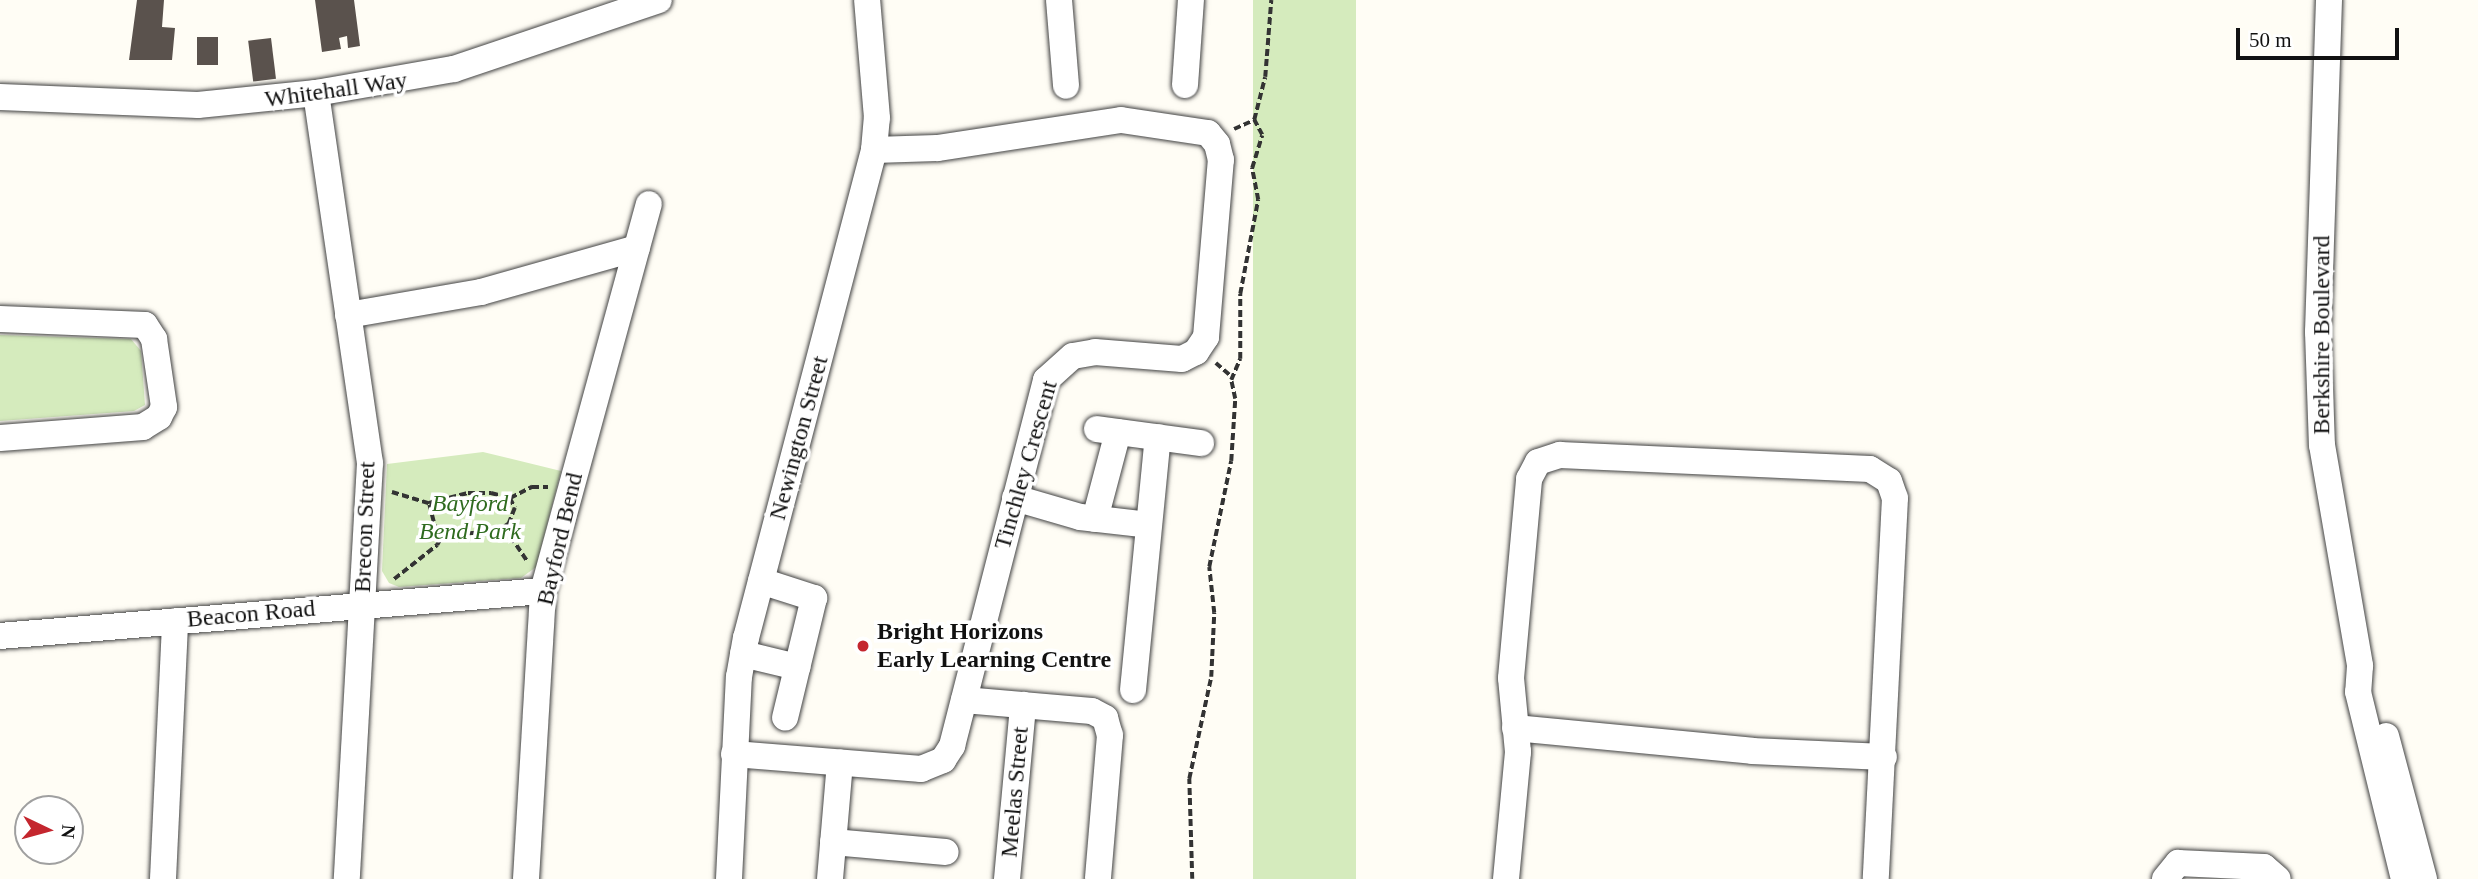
<!DOCTYPE html>
<style>
body{margin:0}
#map{position:relative;width:2478px;height:879px;overflow:hidden;background:#fffdf5;font-family:Georgia,serif}
div>[style]{position:absolute}
.green>*{inset:0;background:#d5ebbd;transform-origin:0 0}
.building>*{inset:0;background:#5a524d;transform-origin:0 0}
.path>*{height:3.5px;margin-top:-1.75px;transform-origin:0;background:repeating-linear-gradient(90deg,#333 0 7px,transparent 0 10.5px)}
.roads{filter:drop-shadow(0 0 2px #444) drop-shadow(0 0 2px #444)}
.minor>*{height:26px;margin:-13px;padding:0 13px;transform-origin:13px;border-radius:13px;background:#fff}
.dots>*{width:19px;height:19px;translate:-50% -50%;box-sizing:border-box;border:4px solid #fff;border-radius:50%}
span{translate:-50% -50%;white-space:nowrap;text-align:center;line-height:1.15;-webkit-text-stroke:7px #fff;paint-order:stroke}
.street-label{font-size:24px;color:#111}
.park-label{font-size:24px;color:#2f6b1f;font-style:italic}
.poi-label{font-size:24px;color:#111;font-weight:700}
.left{translate:0 -50%;text-align:left}
.north{position:absolute;left:14px;top:795px;width:70px;height:70px;box-sizing:border-box;background:#fff;border:2px solid #a0a0a0;border-radius:50%;rotate:95deg;font-size:19px;font-weight:700;line-height:28px;text-align:center;color:#111}
.north::after{content:'';display:block;margin:auto;width:24px;height:32px;background:#c4262e;clip-path:polygon(50% 0,100% 100%,50% 72%,0 100%)}
.scale{position:absolute;left:2236px;top:28px;width:163px;height:32px;box-sizing:border-box;border:4px solid #111;border-top:0;padding-left:9px;font-size:21px;line-height:24px;white-space:nowrap;color:#111;-webkit-text-stroke:5px #fff;paint-order:stroke}
</style>
<div id="map">
<div class="green">
<div style="left:1253px;top:0;width:103px;height:883px"></div>
<div style="clip-path:polygon(0 335px,131px 339px,141px 351px,145px 405px,134px 411px,0 421px)"></div>
<div style="clip-path:polygon(483px 452px,561px 471px,536px 567px,521px 578px,399px 587px,389px 583px,382px 571px,387px 464px)"></div>
</div>
<div class="building">
<div style="clip-path:polygon(137px 0,164px 0,162px 27px,175px 28px,172px 60px,129px 60px)"></div>
<div style="clip-path:polygon(315px 0,354px 0,360px 46px,348px 48px,347px 36px,339px 38px,341px 49px,322px 52px)"></div>
<div style="left:197px;top:37px;width:21px;height:28px"></div>
<div style="left:271px;top:38px;width:41px;height:23px;rotate:83deg"></div>
</div>
<div class="path">
<div style="left:1234px;top:129px;width:22px;rotate:-24deg"></div>
<div style="left:1216px;top:363px;width:20px;rotate:41deg"></div>
<div style="left:392px;top:492px;width:39px;rotate:17deg"></div>
<div style="left:429px;top:503px;width:40px;rotate:-14.4deg"></div>
<div style="left:468px;top:493px;width:23px"></div>
<div style="left:491px;top:493px;width:20px;rotate:15deg"></div>
<div style="left:510px;top:498px;width:11px;rotate:63deg"></div>
<div style="left:515px;top:508px;width:17px;rotate:111deg"></div>
<div style="left:509px;top:524px;width:15px;rotate:148deg"></div>
<div style="left:496px;top:532px;width:47px;rotate:176.3deg"></div>
<div style="left:449px;top:535px;width:13px;rotate:-167deg"></div>
<div style="left:436px;top:532px;width:30px;rotate:-104deg"></div>
<div style="left:510px;top:498px;width:25px;rotate:-27deg"></div>
<div style="left:532px;top:487px;width:16px"></div>
<div style="left:505px;top:528px;width:40px;rotate:56deg"></div>
<div style="left:394px;top:579px;width:55px;rotate:-38.3deg"></div>
<div style="left:437px;top:545px;width:13px;rotate:-61deg"></div>
<div style="left:1192px;top:879px;width:100px;rotate:-91.7deg"></div>
<div style="left:1189px;top:779px;width:104px;rotate:-77.8deg"></div>
<div style="left:1211px;top:677px;width:64px;rotate:-87.3deg"></div>
<div style="left:1214px;top:613px;width:46px;rotate:-96.2deg"></div>
<div style="left:1209px;top:567px;width:108px;rotate:-78.3deg"></div>
<div style="left:1231px;top:461px;width:62px;rotate:-86.3deg"></div>
<div style="left:1235px;top:399px;width:19px;rotate:-102deg"></div>
<div style="left:1231px;top:380px;width:23px;rotate:-67deg"></div>
<div style="left:1240px;top:359px;width:65px;rotate:-90deg"></div>
<div style="left:1240px;top:294px;width:96px;rotate:-79.2deg"></div>
<div style="left:1258px;top:200px;width:33px;rotate:-101deg"></div>
<div style="left:1252px;top:168px;width:34px;rotate:-73deg"></div>
<div style="left:1262px;top:135px;width:17px;rotate:-118deg"></div>
<div style="left:1254px;top:120px;width:44px;rotate:-75.7deg"></div>
<div style="left:1265px;top:77px;width:77px;rotate:-85.5deg"></div>
</div>
<div class="roads">
<div class="minor">
<div style="left:1059px;top:0;width:86px;rotate:85.3deg"></div>
<div style="left:2329px;top:0;width:332px;rotate:91.9deg"></div>
<div style="left:2318px;top:332px;width:113px;rotate:88deg"></div>
<div style="left:2322px;top:445px;width:224px;rotate:80.2deg"></div>
<div style="left:2360px;top:666px;width:26px;rotate:94deg"></div>
<div style="left:2358px;top:692px;width:193px;rotate:76.2deg"></div>
<div style="left:1185px;top:85px;width:85px;rotate:-86deg"></div>
<div style="left:316px;top:93px;width:374px;rotate:81.7deg"></div>
<div style="left:370px;top:463px;width:417px;rotate:93.2deg"></div>
<div style="left:0;top:97px;width:198px;rotate:2.3deg"></div>
<div style="left:198px;top:105px;width:119px;rotate:-5.8deg"></div>
<div style="left:316px;top:93px;width:140px;rotate:-9.9deg"></div>
<div style="left:454px;top:69px;width:216px;rotate:-18.6deg"></div>
<div style="left:348px;top:315px;width:135px;rotate:-9.8deg"></div>
<div style="left:481px;top:292px;width:162px;rotate:-15.8deg"></div>
<div style="left:0;top:319px;width:145px;rotate:2.4deg"></div>
<div style="left:145px;top:325px;width:17px;rotate:57deg"></div>
<div style="left:154px;top:339px;width:69px;rotate:81.6deg"></div>
<div style="left:164px;top:407px;width:11px;rotate:117deg"></div>
<div style="left:159px;top:417px;width:19px;rotate:148deg"></div>
<div style="left:143px;top:427px;width:143px;rotate:175.6deg"></div>
<div style="left:1097px;top:429px;width:105px;rotate:7.7deg"></div>
<div style="left:1015px;top:498px;width:68px;rotate:16.3deg"></div>
<div style="left:1080px;top:517px;width:69px;rotate:6.6deg"></div>
<div style="left:1095px;top:519px;width:90px;rotate:-75.2deg"></div>
<div style="left:761px;top:581px;width:56px;rotate:17.8deg"></div>
<div style="left:814px;top:598px;width:123px;rotate:103.6deg"></div>
<div style="left:0;top:636px;width:545px;rotate:-4.74deg"></div>
<div style="left:743px;top:654px;width:56px;rotate:13.5deg"></div>
<div style="left:1133px;top:690px;width:254px;rotate:-84.4deg"></div>
<div style="left:964px;top:700px;width:128px;rotate:4.9deg"></div>
<div style="left:1092px;top:711px;width:15px;rotate:28deg"></div>
<div style="left:1105px;top:718px;width:18px;rotate:74deg"></div>
<div style="left:1110px;top:735px;width:144px;rotate:94.8deg"></div>
<div style="left:1515px;top:728px;width:238px;rotate:5.5deg"></div>
<div style="left:1752px;top:751px;width:132px;rotate:2.6deg"></div>
<div style="left:2386px;top:736px;width:148px;rotate:75.1deg"></div>
<div style="left:734px;top:754px;width:188px;rotate:4.6deg"></div>
<div style="left:921px;top:769px;width:24px;rotate:-22deg"></div>
<div style="left:943px;top:760px;width:17px;rotate:-57deg"></div>
<div style="left:952px;top:746px;width:378px;rotate:-75.6deg"></div>
<div style="left:1046px;top:380px;width:36px;rotate:-42deg"></div>
<div style="left:1073px;top:356px;width:22px;rotate:-10deg"></div>
<div style="left:1095px;top:352px;width:87px;rotate:4.6deg"></div>
<div style="left:1182px;top:359px;width:16px;rotate:-27deg"></div>
<div style="left:1196px;top:352px;width:18px;rotate:-56deg"></div>
<div style="left:1206px;top:337px;width:178px;rotate:-85.2deg"></div>
<div style="left:1221px;top:160px;width:16px;rotate:-104deg"></div>
<div style="left:1217px;top:144px;width:14px;rotate:-129deg"></div>
<div style="left:1208px;top:133px;width:88px;rotate:-171.5deg"></div>
<div style="left:1121px;top:120px;width:186px;rotate:171.3deg"></div>
<div style="left:937px;top:148px;width:63px;rotate:178.2deg"></div>
<div style="left:833px;top:842px;width:113px;rotate:5.1deg"></div>
<div style="left:163px;top:879px;width:258px;rotate:-87.3deg"></div>
<div style="left:526px;top:879px;width:289px;rotate:-86.6deg"></div>
<div style="left:543px;top:591px;width:401px;rotate:-74.7deg"></div>
<div style="left:729px;top:879px;width:202px;rotate:-87.2deg"></div>
<div style="left:739px;top:677px;width:40px;rotate:-80deg"></div>
<div style="left:746px;top:638px;width:505px;rotate:-75.3deg"></div>
<div style="left:874px;top:150px;width:32px;rotate:-85deg"></div>
<div style="left:877px;top:118px;width:118px;rotate:-94.8deg"></div>
<div style="left:830px;top:879px;width:117px;rotate:-85.1deg"></div>
<div style="left:1007px;top:879px;width:175px;rotate:-84.7deg"></div>
<div style="left:1506px;top:879px;width:128px;rotate:-84.6deg"></div>
<div style="left:1518px;top:752px;width:74px;rotate:-95.4deg"></div>
<div style="left:1511px;top:678px;width:200px;rotate:-84.8deg"></div>
<div style="left:1529px;top:479px;width:19px;rotate:-62deg"></div>
<div style="left:1538px;top:462px;width:23px;rotate:-18deg"></div>
<div style="left:1560px;top:455px;width:310px;rotate:2.6deg"></div>
<div style="left:1870px;top:469px;width:22px;rotate:32deg"></div>
<div style="left:1889px;top:481px;width:18px;rotate:71deg"></div>
<div style="left:1895px;top:498px;width:381px;rotate:92.9deg"></div>
<div style="left:2165px;top:879px;width:21px;rotate:-51deg"></div>
<div style="left:2178px;top:863px;width:86px;rotate:2.7deg"></div>
<div style="left:2264px;top:867px;width:18px;rotate:41deg"></div>
</div>
</div>
<div class="dots">
<div style="left:863px;top:646px;background:#c4262e"></div>
</div>
<div class="street-label">
<span style="left:336px;top:90px;rotate:-8deg">Whitehall Way</span>
<span style="left:2322px;top:335px;rotate:-90deg">Berkshire Boulevard</span>
<span style="left:799px;top:438px;rotate:-75deg">Newington Street</span>
<span style="left:1026px;top:465px;rotate:-74deg">Tinchley Crescent</span>
<span style="left:365px;top:527px;rotate:-88deg">Brecon Street</span>
<span style="left:560px;top:539px;rotate:-77deg">Bayford Bend</span>
<span style="left:251px;top:614px;rotate:-5deg">Beacon Road</span>
<span style="left:1015px;top:792px;rotate:-85deg">Meelas Street</span>
</div>
<div class="park-label">
<span style="left:470px;top:518px">Bayford<br>Bend Park</span>
</div>
<div class="poi-label">
<span class="left" style="left:877px;top:646px">Bright Horizons<br>Early Learning Centre</span>
</div>
<div class="north">N</div>
<div class="scale">50 m</div>
</div>
